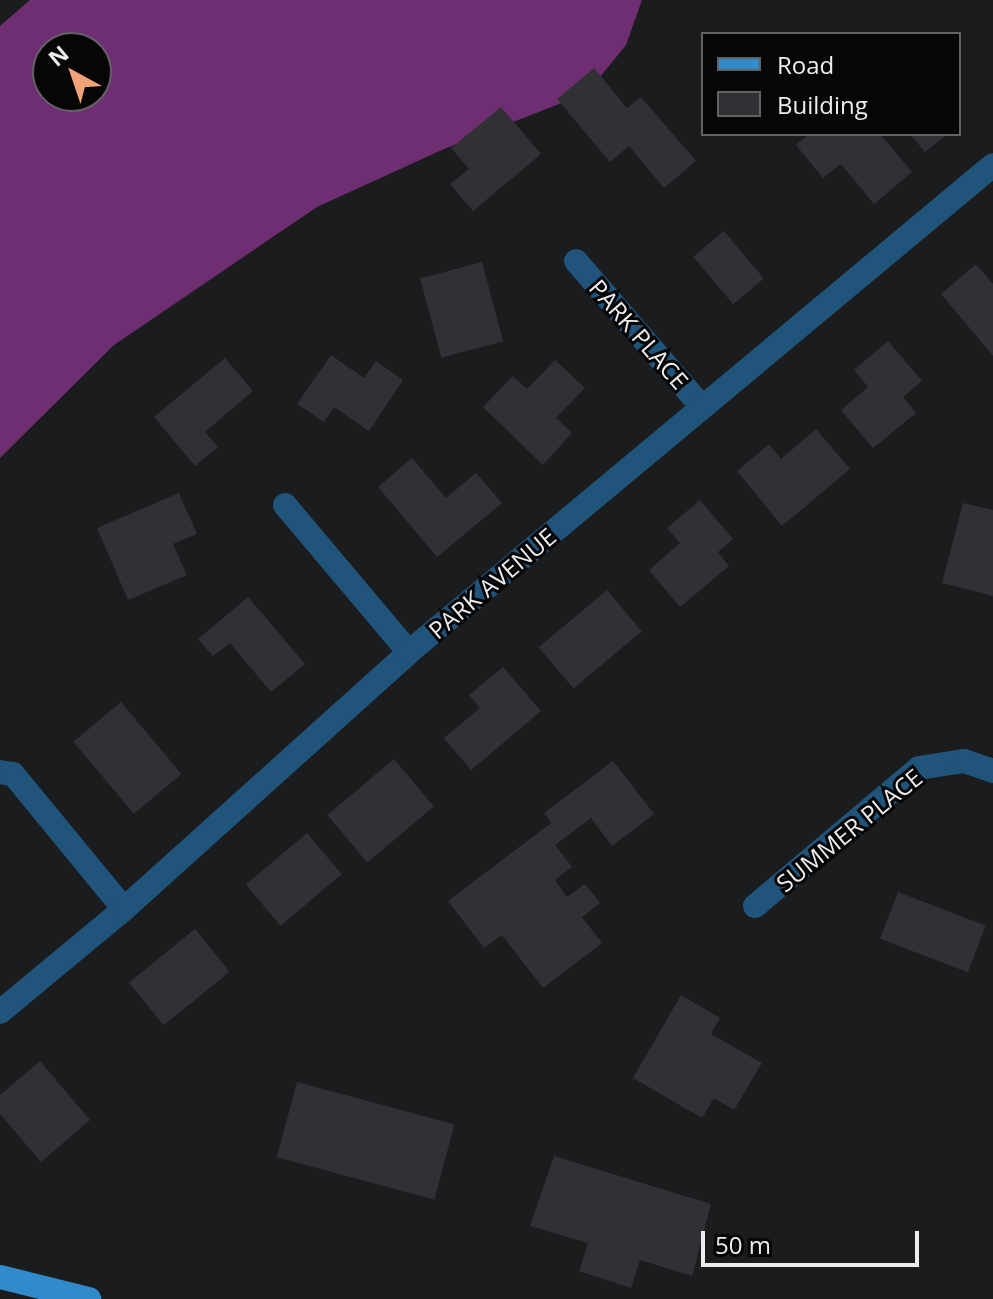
<!DOCTYPE html>
<style>
body{margin:0}
#map{position:relative;width:993px;height:1299px;overflow:hidden;background:#1b1c1e;font-family:"Open Sans",sans-serif}
div>[style]{position:absolute}
.forest>*{inset:0;background:#6f2e71}
.building>*{inset:0;background:#313034;transform-origin:0 0}
.street>*{height:24px;margin:-12px;padding:0 12px;transform-origin:12px;border-radius:12px;background:#20547b}
.primary>*{height:24px;margin:-12px;padding:0 12px;transform-origin:12px;border-radius:12px;background:#318bcb}
span{translate:-50% -50%;white-space:nowrap;text-align:center;line-height:1.15;-webkit-text-stroke:6px #060607;paint-order:stroke}
.street-label{font-size:24px;color:#ededef}
.legend{position:absolute;left:701px;top:32px;width:260px;height:104px;box-sizing:border-box;background:#060607;border:2px solid #626264;margin:0;padding:10px 14px;list-style:none;font-size:24px;color:#ededef}
.legend li{display:flex;align-items:center;gap:16px;height:40px}
.legend b{width:40px;border:2px solid #626264}
.north{position:absolute;left:32px;top:32px;width:80px;height:80px;box-sizing:border-box;background:#060607;border:2px solid #626264;border-radius:50%;rotate:320deg;font-size:22px;font-weight:700;line-height:32px;text-align:center;color:#ededef}
.north::after{content:'';display:block;margin:auto;width:28px;height:36px;background:#f0a279;clip-path:polygon(50% 0,100% 100%,50% 72%,0 100%)}
.scale{position:absolute;left:701px;top:1231px;width:218px;height:36px;box-sizing:border-box;border:4px solid #ededef;border-top:0;padding-left:10px;font-size:24px;line-height:28px;white-space:nowrap;color:#ededef;-webkit-text-stroke:6px #060607;paint-order:stroke}
</style>
<div id="map">
<div class="forest">
<div style="clip-path:polygon(evenodd,30px 0,642px 0,626px 45px,587px 93px,444px 149px,317px 207px,114px 345px,0 458px,0 26px,30px 0,48px 48px,96px 48px,96px 96px,48px 96px,48px 48px)"></div>
</div>
<div class="building">
<div style="clip-path:polygon(594px 68px,627px 108px,641px 97px,696px 161px,664px 188px,629px 146px,610px 162px,557px 99px)"></div>
<div style="clip-path:polygon(501px 107px,541px 154px,473px 211px,450px 184px,469px 169px,451px 148px)"></div>
<div style="clip-path:polygon(809px 134px,880px 134px,912px 172px,874px 204px,841px 164px,823px 178px,796px 145px)"></div>
<div style="clip-path:polygon(910px 134px,947px 134px,925px 152px)"></div>
<div style="left:724px;top:231px;width:62px;height:40px;rotate:50deg"></div>
<div style="left:482px;top:262px;width:82px;height:64px;rotate:75deg"></div>
<div style="clip-path:polygon(976px 264px,993px 284px,993px 356px,941px 294px)"></div>
<div style="clip-path:polygon(888px 341px,922px 381px,903px 397px,916px 413px,873px 448px,841px 410px,868px 387px,854px 370px)"></div>
<div style="clip-path:polygon(331px 355px,364px 378px,376px 361px,403px 380px,369px 431px,334px 407px,324px 422px,297px 404px)"></div>
<div style="clip-path:polygon(225px 358px,253px 391px,205px 432px,218px 447px,195px 466px,154px 417px)"></div>
<div style="clip-path:polygon(555px 360px,585px 388px,556px 418px,572px 433px,543px 465px,483px 407px,513px 376px,527px 389px)"></div>
<div style="clip-path:polygon(816px 429px,850px 469px,782px 526px,737px 471px,769px 444px,781px 459px)"></div>
<div style="clip-path:polygon(412px 458px,446px 498px,476px 473px,502px 503px,437px 557px,378px 487px)"></div>
<div style="clip-path:polygon(179px 493px,197px 534px,173px 544px,187px 575px,128px 600px,97px 528px)"></div>
<div style="clip-path:polygon(700px 500px,733px 539px,718px 552px,729px 566px,680px 607px,649px 570px,680px 543px,667px 528px)"></div>
<div style="clip-path:polygon(963px 503px,993px 510px,993px 596px,942px 583px)"></div>
<div style="left:607px;top:590px;width:54px;height:89px;rotate:50deg"></div>
<div style="clip-path:polygon(248px 597px,305px 664px,271px 692px,230px 643px,213px 656px,198px 639px)"></div>
<div style="clip-path:polygon(503px 667px,541px 711px,471px 770px,444px 738px,480px 708px,469px 695px)"></div>
<div style="left:121px;top:702px;width:94px;height:62px;rotate:50deg"></div>
<div style="left:394px;top:759px;width:62px;height:87px;rotate:50deg"></div>
<div style="clip-path:polygon(613px 761px,654px 814px,612px 846px,591px 818px,555px 845px,572px 867px,555px 880px,567px 897px,585px 884px,600px 903px,582px 917px,602px 943px,543px 988px,502px 935px,484px 948px,448px 901px,551px 823px,544px 813px)"></div>
<div style="left:307px;top:833px;width:54px;height:80px;rotate:50deg"></div>
<div style="left:898px;top:892px;width:94px;height:50px;rotate:21deg"></div>
<div style="left:195px;top:929px;width:55px;height:85px;rotate:51deg"></div>
<div style="clip-path:polygon(681px 995px,720px 1018px,711px 1034px,762px 1063px,734px 1110px,714px 1098px,702px 1118px,633px 1078px)"></div>
<div style="clip-path:polygon(40px 1061px,90px 1120px,41px 1162px,0 1114px,0 1095px)"></div>
<div style="left:297px;top:1082px;width:163px;height:78px;rotate:15deg"></div>
<div style="clip-path:polygon(554px 1156px,711px 1204px,692px 1276px,640px 1260px,631px 1288px,579px 1271px,588px 1243px,530px 1226px)"></div>
</div>
<div class="street">
<div style="left:576px;top:261px;width:193px;rotate:49.2deg"></div>
<div style="left:285px;top:505px;width:192px;rotate:49.9deg"></div>
<div style="left:0;top:772px;width:13px;rotate:9deg"></div>
<div style="left:13px;top:774px;width:175px;rotate:50.6deg"></div>
<div style="left:755px;top:906px;width:214px;rotate:-40.1deg"></div>
<div style="left:919px;top:768px;width:46px;rotate:-8.8deg"></div>
<div style="left:964px;top:761px;width:31px;rotate:19deg"></div>
<div style="left:0;top:1012px;width:161px;rotate:-39.7deg"></div>
<div style="left:124px;top:909px;width:384px;rotate:-42deg"></div>
<div style="left:409px;top:652px;width:760px;rotate:-39.82deg"></div>
</div>
<div class="primary">
<div style="left:0;top:1277px;width:92px;rotate:13.9deg"></div>
</div>
<div class="street-label">
<span style="left:639px;top:334px;rotate:49deg">PARK PLACE</span>
<span style="left:492px;top:583px;rotate:-40deg">PARK AVENUE</span>
<span style="left:849px;top:830px;rotate:-39deg">SUMMER PLACE</span>
</div>
<ul class="legend">
<li><b style="height:10px;background:#318bcb"></b>Road</li>
<li><b style="height:22px;background:#313034"></b>Building</li>
</ul>
<div class="north">N</div>
<div class="scale">50 m</div>
</div>
